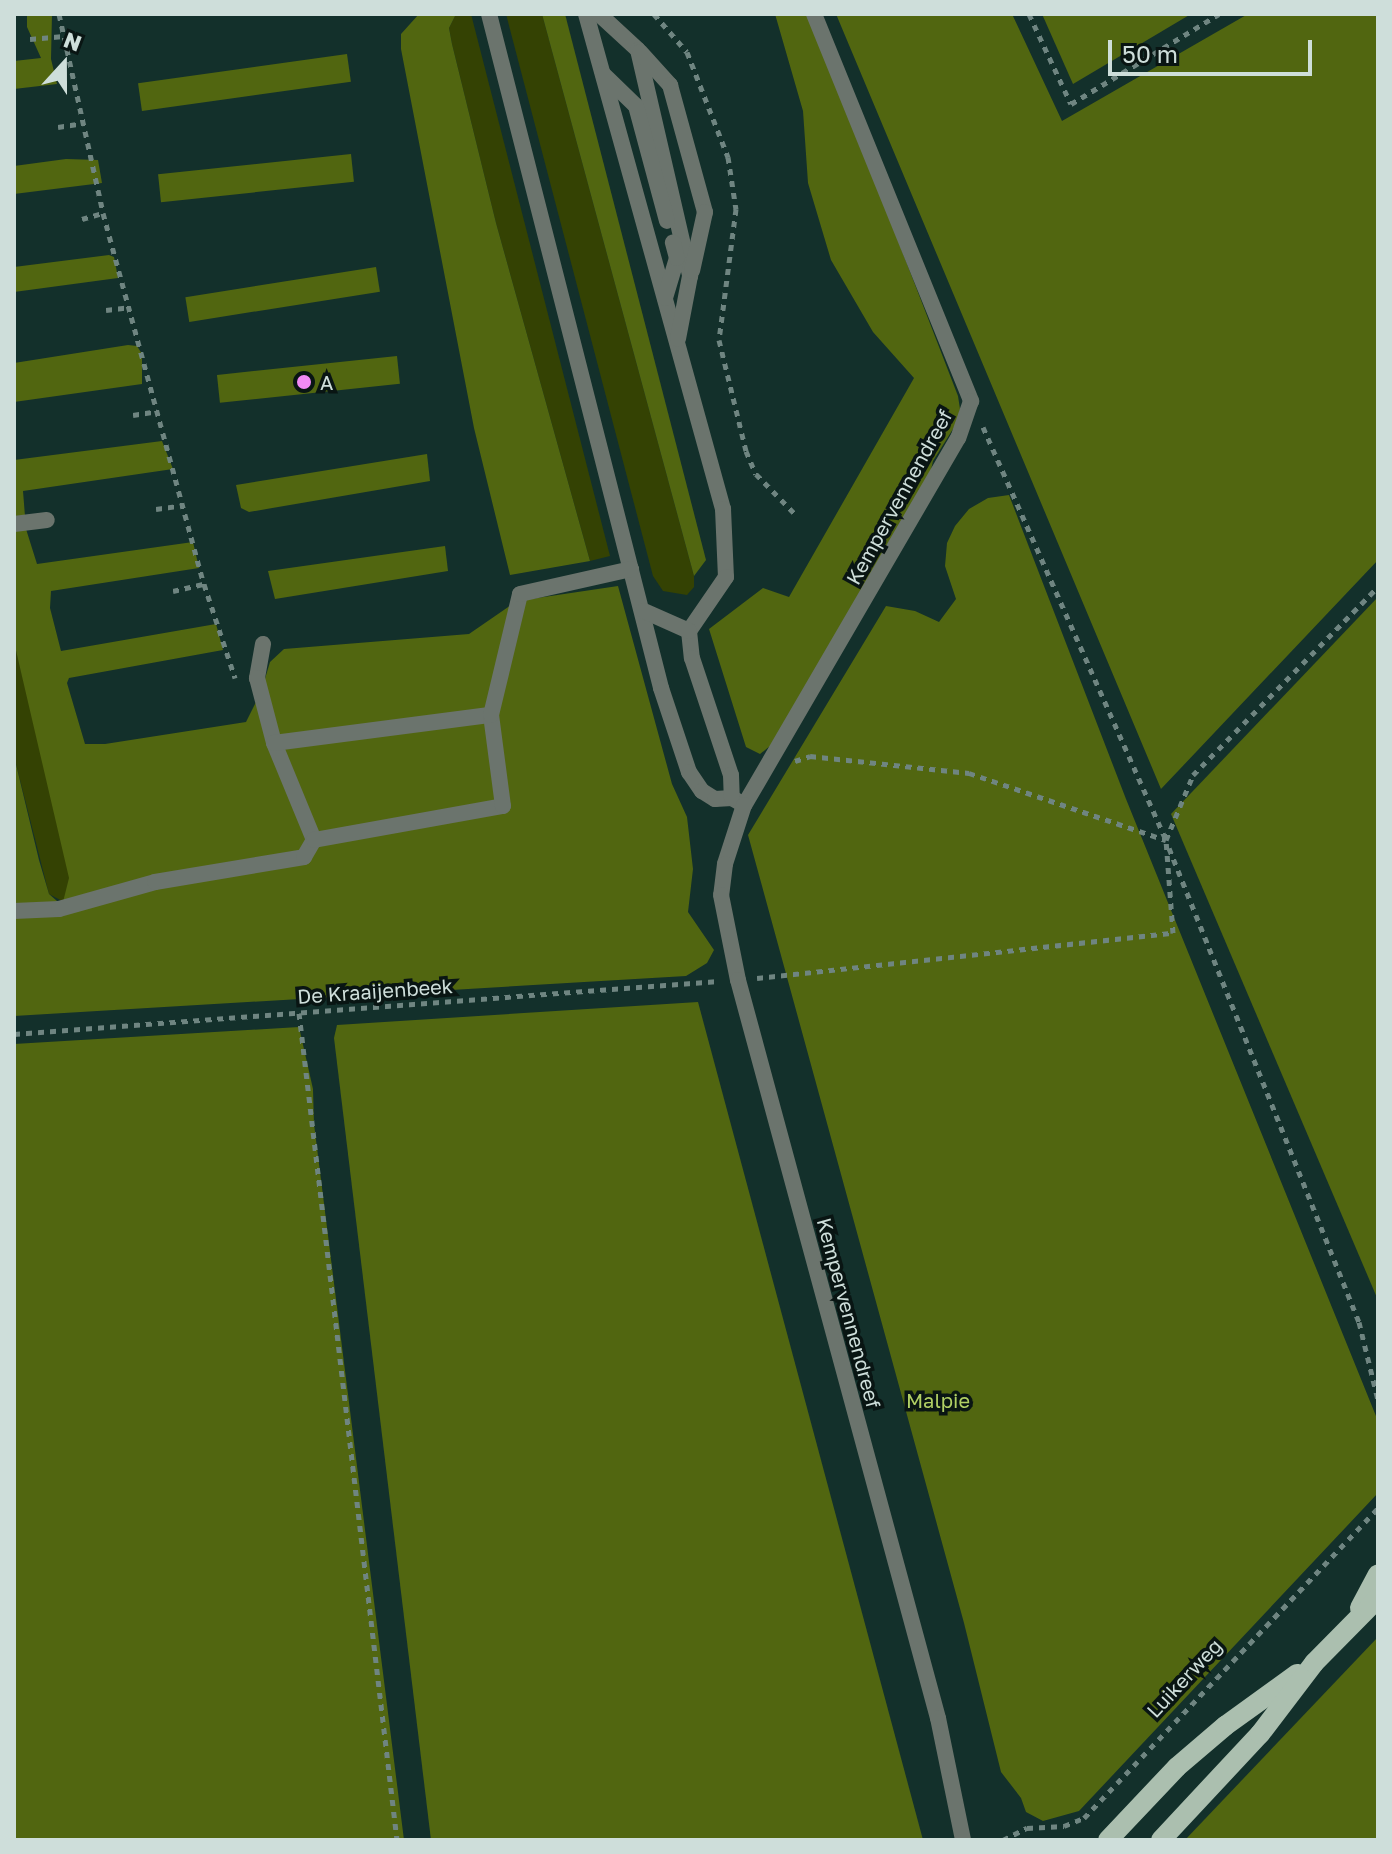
<!DOCTYPE html>
<style>
body{margin:0}
#map{position:relative;width:1392px;height:1854px;overflow:hidden;background:#13302b;font-family:"Golos Text",sans-serif}
div>[style]{position:absolute}
.green>*{inset:0;background:#344203}
.forest>*{inset:0;background:#516610;transform-origin:0 0}
.path>*{height:5px;margin-top:-2.5px;transform-origin:0;background:repeating-linear-gradient(90deg,#6f8581 0 6px,transparent 0 12px)}
.lane>*{height:16px;margin:-8px;padding:0 8px;transform-origin:8px;border-radius:8px;background:#6b746d}
.street>*{height:16px;margin:-8px;padding:0 8px;transform-origin:8px;border-radius:8px;background:#6b746d}
.primary>*{height:20px;margin:-10px;padding:0 10px;transform-origin:10px;border-radius:10px;background:#abbfaf}
.dots>*{width:22px;height:22px;translate:-50% -50%;box-sizing:border-box;border:4px solid #091513;border-radius:50%}
span{translate:-50% -50%;white-space:nowrap;text-align:center;line-height:1.15;-webkit-text-stroke:7px #091513;paint-order:stroke}
.poi-label{font-size:20px;color:#cededa}
.left{translate:0 -50%;text-align:left}
.street-label{font-size:20px;color:#cededa}
.park-label{font-size:20px;color:#b1d064}
.frame{position:absolute;inset:0;border:16px solid #cededa;pointer-events:none}
.north{position:absolute;left:24px;top:24px;width:80px;height:80px;-webkit-text-stroke:6px #091513;paint-order:stroke;rotate:21deg;font-size:22px;font-weight:700;line-height:32px;text-align:center;color:#cededa}
.north::after{content:'';display:block;margin:auto;width:28px;height:36px;background:#cededa;clip-path:polygon(50% 0,100% 100%,50% 72%,0 100%)}
.scale{position:absolute;left:1108px;top:40px;width:204px;height:36px;box-sizing:border-box;border:4px solid #cededa;border-top:0;padding-left:10px;font-size:24px;line-height:28px;white-space:nowrap;color:#cededa;-webkit-text-stroke:6px #091513;paint-order:stroke}
</style>
<div id="map">
<div class="green">
<div style="clip-path:polygon(456px 14px,471px 14px,610px 556px,590px 561px,496px 223px,452px 44px,449px 28px)"></div>
<div style="clip-path:polygon(506px 14px,542px 14px,694px 576px,694px 587px,687px 595px,663px 591px,653px 576px)"></div>
<div style="clip-path:polygon(14px 642px,63px 840px,70px 878px,64px 902px,49px 894px,14px 756px)"></div>
</div>
<div class="forest">
<div style="clip-path:polygon(27px 14px,52px 14px,51px 59px,57px 84px,14px 89px,14px 61px,41px 58px,27px 27px)"></div>
<div style="clip-path:polygon(419px 14px,456px 14px,449px 28px,452px 44px,496px 223px,590px 561px,510px 575px,474px 428px,401px 49px,401px 34px)"></div>
<div style="clip-path:polygon(542px 14px,565px 14px,706px 560px,694px 576px)"></div>
<div style="clip-path:polygon(775px 14px,808px 14px,853px 124px,958px 396px,960px 409px,958px 421px,933px 461px,924px 500px,770px 746px,760px 754px,746px 747px,709px 629px,763px 588px,789px 597px,914px 378px,873px 332px,831px 260px,808px 183px,803px 111px)"></div>
<div style="clip-path:polygon(836px 14px,1012px 14px,1062px 121px,1248px 14px,1377px 14px,1378px 560px,1161px 789px)"></div>
<div style="clip-path:polygon(1042px 14px,1191px 14px,1073px 84px)"></div>
<div style="left:347px;top:54px;width:28px;height:211px;rotate:82deg"></div>
<div style="left:351px;top:154px;width:28px;height:194px;rotate:84deg"></div>
<div style="clip-path:polygon(66px 159px,98px 160px,102px 183px,14px 194px,14px 166px)"></div>
<div style="clip-path:polygon(109px 255px,114px 257px,118px 278px,14px 292px,14px 267px)"></div>
<div style="left:376px;top:267px;width:25px;height:193px;rotate:81deg"></div>
<div style="clip-path:polygon(128px 345px,137px 346px,142px 354px,142px 384px,14px 402px,14px 363px)"></div>
<div style="left:397px;top:356px;width:28px;height:181px;rotate:84deg"></div>
<div style="clip-path:polygon(162px 441px,173px 469px,23px 491px,26px 529px,37px 564px,193px 542px,199px 568px,51px 591px,50px 608px,61px 651px,216px 624px,223px 650px,69px 678px,67px 683px,85px 744px,105px 744px,246px 722px,261px 692px,270px 662px,284px 649px,469px 634px,517px 601px,618px 586px,672px 784px,687px 817px,693px 869px,688px 912px,714px 950px,707px 963px,686px 976px,14px 1016px,14px 756px,39px 860px,49px 894px,57px 901px,63px 902px,69px 878px,14px 642px,14px 460px)"></div>
<div style="clip-path:polygon(427px 454px,430px 481px,249px 512px,241px 508px,236px 485px)"></div>
<div style="clip-path:polygon(1009px 495px,1126px 799px,1378px 1421px,1378px 1493px,1079px 1811px,1043px 1821px,1026px 1812px,1021px 1798px,1001px 1772px,964px 1623px,748px 835px,886px 606px,915px 611px,939px 622px,956px 599px,945px 566px,947px 543px,955px 526px,969px 509px,988px 498px)"></div>
<div style="clip-path:polygon(445px 546px,448px 571px,275px 599px,268px 571px)"></div>
<div style="clip-path:polygon(1378px 597px,1378px 1300px,1171px 814px)"></div>
<div style="clip-path:polygon(698px 1002px,923px 1840px,431px 1840px,334px 1038px,337px 1025px)"></div>
<div style="clip-path:polygon(299px 1027px,313px 1089px,314px 1124px,404px 1840px,14px 1840px,14px 1044px)"></div>
<div style="clip-path:polygon(1378px 1637px,1378px 1840px,1185px 1840px)"></div>
</div>
<div class="path">
<div style="left:59px;top:14px;width:204px;rotate:77.5deg"></div>
<div style="left:103px;top:213px;width:385px;rotate:74.8deg"></div>
<div style="left:204px;top:584px;width:99px;rotate:71.7deg"></div>
<div style="left:654px;top:14px;width:50px;rotate:49deg"></div>
<div style="left:687px;top:52px;width:113px;rotate:68.7deg"></div>
<div style="left:728px;top:157px;width:53px;rotate:81.3deg"></div>
<div style="left:736px;top:209px;width:132px;rotate:97.4deg"></div>
<div style="left:719px;top:340px;width:114px;rotate:76.3deg"></div>
<div style="left:746px;top:451px;width:25px;rotate:67deg"></div>
<div style="left:756px;top:474px;width:59px;rotate:45.7deg"></div>
<div style="left:1029px;top:14px;width:99px;rotate:65deg"></div>
<div style="left:1071px;top:104px;width:173px;rotate:-31.3deg"></div>
<div style="left:30px;top:39px;width:34px;rotate:-5deg"></div>
<div style="left:58px;top:127px;width:26px;rotate:-9deg"></div>
<div style="left:82px;top:219px;width:22px;rotate:-16deg"></div>
<div style="left:106px;top:310px;width:23px;rotate:-7deg"></div>
<div style="left:133px;top:415px;width:24px;rotate:-9deg"></div>
<div style="left:983px;top:427px;width:449px;rotate:66.1deg"></div>
<div style="left:156px;top:509px;width:28px;rotate:-8deg"></div>
<div style="left:173px;top:591px;width:32px;rotate:-13deg"></div>
<div style="left:795px;top:761px;width:16px;rotate:-18deg"></div>
<div style="left:810px;top:756px;width:160px;rotate:6.1deg"></div>
<div style="left:969px;top:773px;width:208px;rotate:18.8deg"></div>
<div style="left:1169px;top:848px;width:511px;rotate:68.16deg"></div>
<div style="left:1359px;top:1322px;width:80px;rotate:76.3deg"></div>
<div style="left:757px;top:978px;width:418px;rotate:-6.2deg"></div>
<div style="left:1173px;top:933px;width:93px;rotate:-94.3deg"></div>
<div style="left:1166px;top:840px;width:70px;rotate:-67.4deg"></div>
<div style="left:1193px;top:775px;width:264px;rotate:-45.5deg"></div>
<div style="left:299px;top:1013px;width:833px;rotate:83.24deg"></div>
<div style="left:14px;top:1034px;width:707px;rotate:-4.3deg"></div>
<div style="left:1003px;top:1840px;width:27px;rotate:-27deg"></div>
<div style="left:1027px;top:1828px;width:37px;rotate:-3deg"></div>
<div style="left:1064px;top:1826px;width:22px;rotate:-22deg"></div>
<div style="left:1084px;top:1818px;width:427px;rotate:-46.5deg"></div>
</div>
<div class="lane">
<div style="left:489px;top:14px;width:696px;rotate:75.68deg"></div>
<div style="left:661px;top:688px;width:89px;rotate:71.6deg"></div>
<div style="left:689px;top:772px;width:23px;rotate:56deg"></div>
<div style="left:702px;top:791px;width:15px;rotate:32deg"></div>
<div style="left:715px;top:799px;width:17px;rotate:-3deg"></div>
<div style="left:732px;top:798px;width:14px;rotate:30deg"></div>
<div style="left:586px;top:14px;width:514px;rotate:74.53deg"></div>
<div style="left:723px;top:509px;width:68px;rotate:87.5deg"></div>
<div style="left:726px;top:577px;width:65px;rotate:124.4deg"></div>
<div style="left:689px;top:631px;width:27px;rotate:84deg"></div>
<div style="left:692px;top:658px;width:123px;rotate:71.6deg"></div>
<div style="left:731px;top:775px;width:23px;rotate:88deg"></div>
<div style="left:599px;top:14px;width:53px;rotate:42.7deg"></div>
<div style="left:638px;top:50px;width:232px;rotate:77deg"></div>
<div style="left:690px;top:276px;width:64px;rotate:100.8deg"></div>
<div style="left:640px;top:52px;width:45px;rotate:47.7deg"></div>
<div style="left:670px;top:85px;width:132px;rotate:74.6deg"></div>
<div style="left:705px;top:212px;width:60px;rotate:102.4deg"></div>
<div style="left:603px;top:74px;width:46px;rotate:44.1deg"></div>
<div style="left:636px;top:106px;width:119px;rotate:74.9deg"></div>
<div style="left:665px;top:298px;width:42px;rotate:-73.3deg"></div>
<div style="left:677px;top:258px;width:16px;rotate:-105deg"></div>
<div style="left:14px;top:524px;width:33px;rotate:-7deg"></div>
<div style="left:644px;top:611px;width:49px;rotate:24deg"></div>
<div style="left:263px;top:644px;width:35px;rotate:100deg"></div>
<div style="left:257px;top:678px;width:67px;rotate:75.3deg"></div>
<div style="left:314px;top:840px;width:105px;rotate:-112.4deg"></div>
<div style="left:274px;top:743px;width:219px;rotate:-7.4deg"></div>
<div style="left:14px;top:911px;width:45px;rotate:-2.5deg"></div>
<div style="left:59px;top:909px;width:100px;rotate:-15.7deg"></div>
<div style="left:155px;top:882px;width:151px;rotate:-9.5deg"></div>
<div style="left:304px;top:857px;width:20px;rotate:-60deg"></div>
<div style="left:314px;top:840px;width:192px;rotate:-10.2deg"></div>
<div style="left:503px;top:806px;width:92px;rotate:-97.5deg"></div>
<div style="left:491px;top:715px;width:124px;rotate:-76.5deg"></div>
<div style="left:520px;top:594px;width:114px;rotate:-12.7deg"></div>
</div>
<div class="street">
<div style="left:814px;top:14px;width:418px;rotate:67.9deg"></div>
<div style="left:971px;top:401px;width:39px;rotate:109deg"></div>
<div style="left:958px;top:438px;width:425px;rotate:120.2deg"></div>
<div style="left:744px;top:805px;width:62px;rotate:107.9deg"></div>
<div style="left:725px;top:864px;width:31px;rotate:97deg"></div>
<div style="left:721px;top:895px;width:87px;rotate:78.7deg"></div>
<div style="left:738px;top:980px;width:765px;rotate:74.84deg"></div>
<div style="left:938px;top:1718px;width:125px;rotate:78.4deg"></div>
</div>
<div class="primary">
<div style="left:1360px;top:1608px;width:38px;rotate:-62deg"></div>
<div style="left:1108px;top:1840px;width:100px;rotate:-46.6deg"></div>
<div style="left:1177px;top:1767px;width:63px;rotate:-40.5deg"></div>
<div style="left:1225px;top:1726px;width:89px;rotate:-35.8deg"></div>
<div style="left:1161px;top:1840px;width:145px;rotate:-47deg"></div>
<div style="left:1260px;top:1734px;width:89px;rotate:-52.7deg"></div>
<div style="left:1314px;top:1663px;width:91px;rotate:-45.4deg"></div>
</div>
<div class="dots">
<div style="left:304px;top:382px;background:#f18af4"></div>
</div>
<div class="poi-label">
<span class="left" style="left:320px;top:382px">A</span>
</div>
<div class="street-label">
<span style="left:899px;top:497px;rotate:-61deg">Kempervennendreef</span>
<span style="left:375px;top:991px;rotate:-4deg">De Kraaijenbeek</span>
<span style="left:849px;top:1313px;rotate:75deg">Kempervennendreef</span>
<span style="left:1184px;top:1678px;rotate:-47deg">Luikerweg</span>
</div>
<div class="park-label">
<span style="left:938px;top:1400px">Malpie</span>
</div>
<div class="frame"></div>
<div class="north">N</div>
<div class="scale">50 m</div>
</div>
